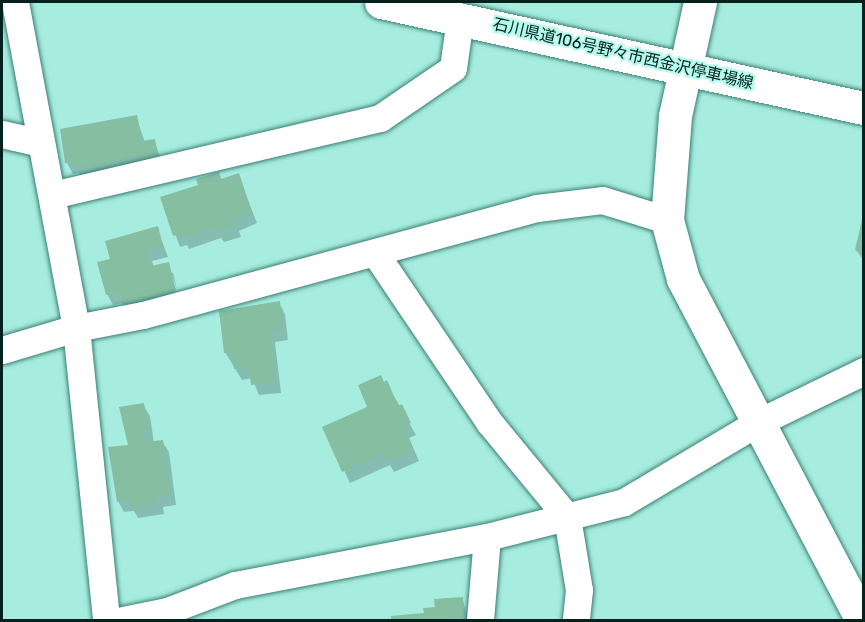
<!DOCTYPE html>
<meta charset="utf-8">
<style>
body{margin:0}
#map{position:relative;width:865px;height:622px;overflow:hidden;background:#a7eddf;font-family:Rubik,"Noto Sans JP",sans-serif}
div>[style]{position:absolute}
.shadow>*{inset:0;background:#0003}
.building>*{inset:0;background:#86bea1}
.roads{filter:drop-shadow(0 0 2px #3a7f74) drop-shadow(0 0 2px #3a7f74)}
.minor>*{height:27px;margin:-13.5px;padding:0 13.5px;transform-origin:13.5px;border-radius:13.5px;background:#fff}
.tertiary>*{height:33px;margin:-16.5px;padding:0 16.5px;transform-origin:16.5px;border-radius:16.5px;background:#fff}
.secondary>*{height:33px;margin:-16.5px;padding:0 16.5px;transform-origin:16.5px;border-radius:16.5px;background:#fff}
span{translate:-50% -50%;white-space:nowrap;text-align:center;line-height:1.15;-webkit-text-stroke:4.5px #b4faed;paint-order:stroke}
.street-label{font-size:16px;color:#04211d}
.frame{position:absolute;inset:0;border:3px solid #04211d;pointer-events:none}
</style>
<div id="map">
<div class="shadow">
<div style="clip-path:polygon(136px 117px,145px 142px,154px 140px,163px 165px,83px 179px,79px 173px,73px 174px,67px 163px,61px 130px)"></div>
<div style="clip-path:polygon(218px 173px,222px 180px,238px 175px,257px 223px,239px 231px,241px 237px,224px 242px,221px 238px,189px 249px,187px 245px,180px 247px,162px 198px,199px 186px)"></div>
<div style="clip-path:polygon(864px 213px,864px 261px,856px 250px)"></div>
<div style="clip-path:polygon(evenodd,157px 228px,168px 257px,152px 261px,154px 267px,168px 263px,181px 301px,130px 314px,123px 303px,113px 305px,107px 294px,112px 260px,157px 228px,170px 273px,173px 273px,179px 297px,176px 298px,170px 273px)"></div>
<div style="clip-path:polygon(279px 303px,285px 314px,288px 340px,275px 342px,281px 393px,259px 395px,252px 378px,242px 380px,225px 352px)"></div>
<div style="clip-path:polygon(386px 382px,416px 435px,409px 438px,419px 461px,394px 472px,390px 465px,350px 483px,324px 428px,369px 408px)"></div>
<div style="clip-path:polygon(143px 405px,150px 416px,154px 443px,162px 441px,169px 452px,176px 505px,163px 507px,164px 514px,138px 518px,134px 511px,124px 512px,118px 501px)"></div>
<div style="clip-path:polygon(462px 598px,469px 620px,392px 620px,425px 615px)"></div>
</div>
<div class="building">
<div style="clip-path:polygon(137px 115px,142px 141px,155px 139px,158px 154px,75px 169px,74px 162px,65px 163px,60px 129px)"></div>
<div style="clip-path:polygon(219px 172px,221px 179px,239px 173px,252px 212px,234px 220px,236px 226px,216px 232px,214px 228px,181px 238px,180px 234px,173px 236px,160px 197px,198px 185px,196px 179px)"></div>
<div style="clip-path:polygon(864px 211px,864px 252px,855px 250px)"></div>
<div style="clip-path:polygon(158px 226px,163px 246px,147px 250px,151px 266px,169px 262px,176px 290px,122px 304px,119px 291px,106px 295px,97px 262px,110px 259px,105px 241px)"></div>
<div style="clip-path:polygon(280px 301px,283px 330px,270px 331px,276px 382px,251px 385px,249px 368px,234px 369px,232px 352px,224px 353px,219px 311px)"></div>
<div style="clip-path:polygon(381px 375px,384px 382px,387px 380px,398px 406px,402px 404px,411px 423px,404px 426px,414px 450px,386px 462px,383px 454px,342px 472px,322px 427px,367px 407px,358px 385px)"></div>
<div style="clip-path:polygon(144px 403px,148px 430px,143px 430px,145px 442px,163px 440px,171px 494px,157px 496px,158px 503px,130px 508px,129px 500px,117px 502px,108px 447px,128px 445px,119px 407px)"></div>
<div style="clip-path:polygon(463px 597px,464px 616px,459px 616px,460px 620px,391px 620px,391px 616px,424px 613px,423px 608px,435px 607px,434px 599px)"></div>
</div>
<div class="roads">
<div class="minor">
<div style="left:15px;top:2px;width:332px;rotate:79.4deg"></div>
<div style="left:76px;top:328px;width:294px;rotate:84.1deg"></div>
<div style="left:2px;top:134px;width:40px;rotate:13deg"></div>
<div style="left:52px;top:195px;width:337px;rotate:-13.2deg"></div>
<div style="left:380px;top:118px;width:88px;rotate:-34.4deg"></div>
<div style="left:453px;top:68px;width:50px;rotate:-82deg"></div>
<div style="left:375px;top:253px;width:204px;rotate:56deg"></div>
<div style="left:489px;top:422px;width:123px;rotate:50.6deg"></div>
<div style="left:567px;top:517px;width:74px;rotate:80.7deg"></div>
<div style="left:579px;top:590px;width:30px;rotate:96deg"></div>
<div style="left:2px;top:350px;width:77px;rotate:-16.6deg"></div>
<div style="left:76px;top:328px;width:68px;rotate:-11deg"></div>
<div style="left:143px;top:315px;width:408px;rotate:-15.2deg"></div>
<div style="left:537px;top:208px;width:65px;rotate:-7deg"></div>
<div style="left:602px;top:200px;width:68px;rotate:17.1deg"></div>
<div style="left:123px;top:620px;width:45px;rotate:-11.6deg"></div>
<div style="left:167px;top:611px;width:73px;rotate:-20.9deg"></div>
<div style="left:235px;top:585px;width:257px;rotate:-10.8deg"></div>
<div style="left:480px;top:620px;width:83px;rotate:-85.2deg"></div>
<div style="left:487px;top:537px;width:141px;rotate:-14.3deg"></div>
<div style="left:624px;top:502px;width:157px;rotate:-30.7deg"></div>
<div style="left:759px;top:422px;width:117px;rotate:-25.9deg"></div>
</div>
<div class="tertiary">
<div style="left:700px;top:2px;width:117px;rotate:102.4deg"></div>
<div style="left:675px;top:116px;width:104px;rotate:94.4deg"></div>
<div style="left:667px;top:220px;width:61px;rotate:74.8deg"></div>
<div style="left:683px;top:279px;width:385px;rotate:62.3deg"></div>
</div>
<div class="secondary">
<div style="left:381px;top:2px;width:494px;rotate:12.4deg"></div>
</div>
</div>
<div class="street-label">
<span style="left:623px;top:54px;rotate:13deg">石川県道106号野々市西金沢停車場線</span>
</div>
<div class="frame"></div>
</div>
